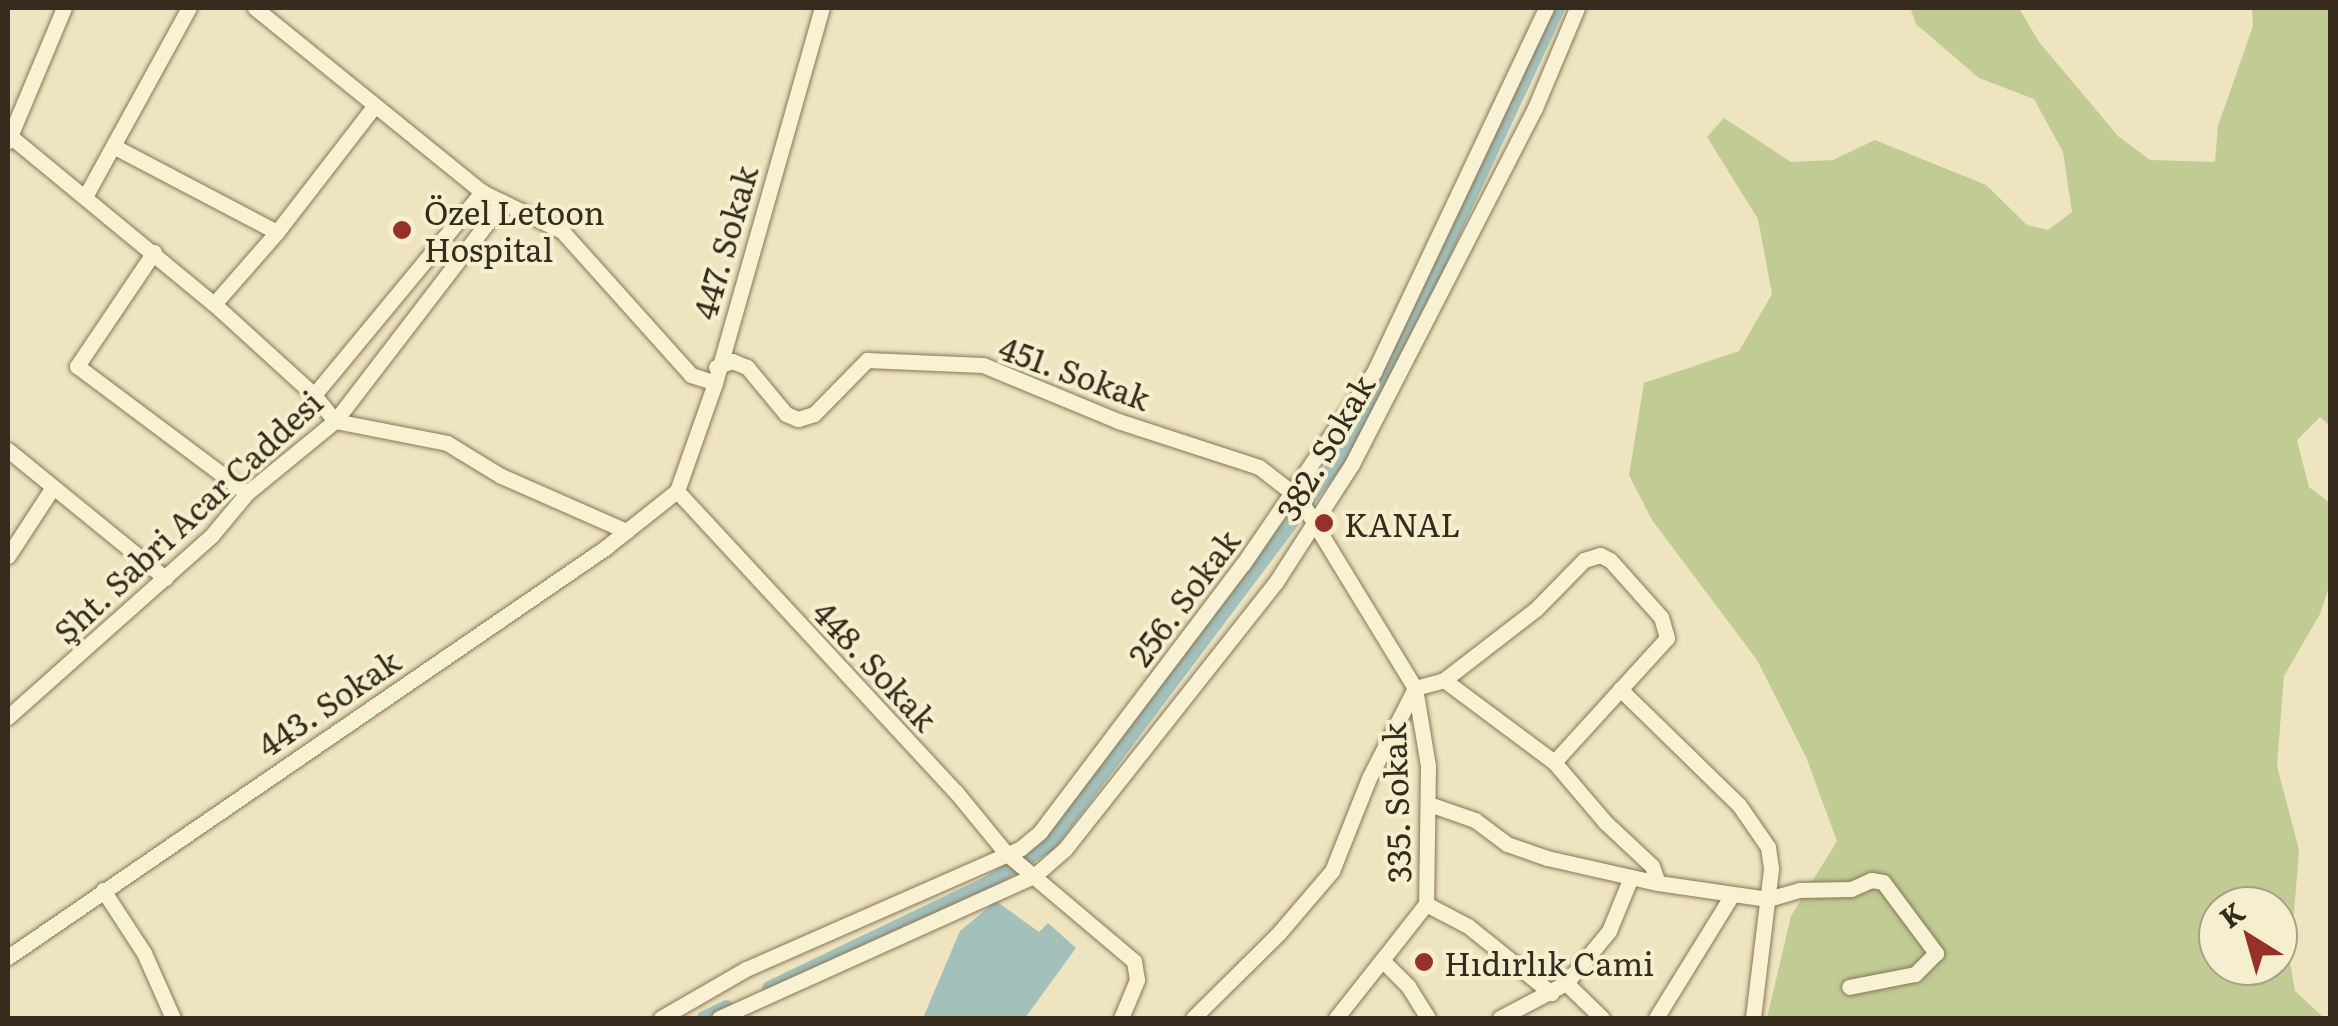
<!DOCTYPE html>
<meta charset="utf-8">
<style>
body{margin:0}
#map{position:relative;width:2338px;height:1026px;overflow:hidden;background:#eee4c0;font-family:Literata,serif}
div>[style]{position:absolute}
.green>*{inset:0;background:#c0cc94}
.water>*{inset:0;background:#a3c0ba}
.canal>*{height:14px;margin:-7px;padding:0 7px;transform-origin:7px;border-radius:7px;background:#a3c0ba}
.roads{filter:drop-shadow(0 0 2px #877558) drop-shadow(0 0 2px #877558)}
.street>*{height:15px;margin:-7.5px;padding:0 7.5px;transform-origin:7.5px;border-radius:7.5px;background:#f9f1d3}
.dots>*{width:28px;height:28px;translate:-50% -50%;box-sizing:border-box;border:5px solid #f5eecf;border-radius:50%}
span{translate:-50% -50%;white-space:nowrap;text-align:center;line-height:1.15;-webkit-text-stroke:8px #f5eecf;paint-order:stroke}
.poi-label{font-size:32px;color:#362b1c}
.left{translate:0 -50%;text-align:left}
.street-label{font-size:32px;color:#362b1c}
.frame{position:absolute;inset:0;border:10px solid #362b1c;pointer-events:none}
.north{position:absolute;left:2198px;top:886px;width:100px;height:100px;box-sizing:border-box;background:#f5eecf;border:2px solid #a9a087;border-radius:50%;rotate:323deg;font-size:28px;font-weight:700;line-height:40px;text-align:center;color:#362b1c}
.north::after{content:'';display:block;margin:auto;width:35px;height:45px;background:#963128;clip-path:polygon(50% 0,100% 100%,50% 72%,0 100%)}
</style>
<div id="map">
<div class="green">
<div style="clip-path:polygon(evenodd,1910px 8px,2019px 8px,2039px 42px,2118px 136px,2150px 160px,2215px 162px,2218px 126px,2253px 26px,2252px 8px,2330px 8px,2330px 426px,2320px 417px,2297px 440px,2309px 487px,2330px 503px,2330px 584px,2320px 614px,2284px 676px,2277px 766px,2299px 850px,2290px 963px,2295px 991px,2324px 1018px,1767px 1018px,1791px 916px,1837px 841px,1806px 757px,1757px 660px,1652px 520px,1629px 475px,1644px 383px,1739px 351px,1772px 294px,1758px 219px,1707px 137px,1724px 118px,1791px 162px,1833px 160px,1875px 140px,1986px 185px,2027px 225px,2048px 230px,2072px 212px,2063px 152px,2034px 99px,1979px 78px,1916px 24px,1910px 8px,2218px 906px,2278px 906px,2278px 966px,2218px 966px,2218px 906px)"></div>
</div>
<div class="water">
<div style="clip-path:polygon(996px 901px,1039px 932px,1048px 923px,1076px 948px,1025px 1018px,923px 1018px,960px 931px)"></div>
</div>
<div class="canal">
<div style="left:769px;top:988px;width:243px;rotate:-25.6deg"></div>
<div style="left:988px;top:883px;width:73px;rotate:-32.2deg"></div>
<div style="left:1050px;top:844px;width:481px;rotate:-53.1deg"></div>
<div style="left:1339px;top:459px;width:206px;rotate:-62.8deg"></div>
<div style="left:1433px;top:276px;width:296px;rotate:-65deg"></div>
<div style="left:704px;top:1018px;width:25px;rotate:-26deg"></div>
</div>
<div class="roads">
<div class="street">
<div style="left:255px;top:8px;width:292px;rotate:39deg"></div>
<div style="left:482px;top:192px;width:89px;rotate:26deg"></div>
<div style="left:562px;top:231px;width:193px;rotate:48.1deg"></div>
<div style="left:691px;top:375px;width:25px;rotate:18deg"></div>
<div style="left:10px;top:136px;width:264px;rotate:39.5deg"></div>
<div style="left:214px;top:304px;width:135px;rotate:42.3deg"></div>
<div style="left:314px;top:395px;width:33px;rotate:51deg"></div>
<div style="left:335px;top:421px;width:114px;rotate:11.1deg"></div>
<div style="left:447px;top:443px;width:63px;rotate:31.4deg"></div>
<div style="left:501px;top:476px;width:137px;rotate:23.7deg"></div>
<div style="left:8px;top:141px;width:144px;rotate:-67.2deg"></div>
<div style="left:115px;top:147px;width:183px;rotate:27.7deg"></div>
<div style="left:86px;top:195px;width:213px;rotate:-61.2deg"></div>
<div style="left:154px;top:252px;width:138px;rotate:124deg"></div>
<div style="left:77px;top:366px;width:212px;rotate:36.8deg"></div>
<div style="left:214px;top:304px;width:96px;rotate:-48.8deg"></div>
<div style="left:277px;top:232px;width:157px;rotate:-52.3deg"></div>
<div style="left:716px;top:367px;width:17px;rotate:-21deg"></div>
<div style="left:732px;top:361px;width:16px;rotate:22deg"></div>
<div style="left:747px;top:367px;width:61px;rotate:50.3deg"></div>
<div style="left:786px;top:414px;width:13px;rotate:23deg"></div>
<div style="left:798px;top:419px;width:17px;rotate:-17deg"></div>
<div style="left:814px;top:414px;width:76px;rotate:-45.5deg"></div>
<div style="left:867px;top:360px;width:116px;rotate:2.5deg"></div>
<div style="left:983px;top:365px;width:146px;rotate:22.5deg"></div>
<div style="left:1118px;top:421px;width:148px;rotate:18.1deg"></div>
<div style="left:1259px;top:467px;width:51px;rotate:37.8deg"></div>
<div style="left:1299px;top:498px;width:223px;rotate:58.6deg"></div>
<div style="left:1415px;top:688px;width:79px;rotate:80.5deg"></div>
<div style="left:1428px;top:766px;width:138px;rotate:90.8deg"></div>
<div style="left:1426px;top:904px;width:71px;rotate:128.2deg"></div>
<div style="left:1382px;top:960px;width:37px;rotate:45deg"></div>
<div style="left:1408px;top:986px;width:38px;rotate:58deg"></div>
<div style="left:314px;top:395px;width:264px;rotate:-50.4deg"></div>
<div style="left:8px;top:450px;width:203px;rotate:39.2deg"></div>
<div style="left:677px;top:491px;width:410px;rotate:47.2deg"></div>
<div style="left:956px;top:792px;width:79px;rotate:50.7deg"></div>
<div style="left:1006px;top:853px;width:167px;rotate:40.2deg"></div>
<div style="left:1134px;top:961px;width:19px;rotate:81deg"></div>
<div style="left:1137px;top:980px;width:41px;rotate:112.8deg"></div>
<div style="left:677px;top:491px;width:114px;rotate:-70.6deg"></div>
<div style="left:715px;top:383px;width:390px;rotate:-74.1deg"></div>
<div style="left:8px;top:556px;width:82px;rotate:-56.9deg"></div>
<div style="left:1444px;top:680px;width:137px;rotate:36.7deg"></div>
<div style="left:1554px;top:762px;width:79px;rotate:49.6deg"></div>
<div style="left:1605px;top:822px;width:64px;rotate:43.1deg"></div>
<div style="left:1652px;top:866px;width:18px;rotate:71deg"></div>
<div style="left:1620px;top:689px;width:166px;rotate:44.3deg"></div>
<div style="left:1739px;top:805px;width:51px;rotate:55.4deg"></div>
<div style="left:1768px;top:847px;width:22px;rotate:82deg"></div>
<div style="left:1771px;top:869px;width:150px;rotate:96.9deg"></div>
<div style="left:8px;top:717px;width:273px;rotate:-41.7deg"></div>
<div style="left:212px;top:535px;width:55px;rotate:-50.2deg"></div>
<div style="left:247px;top:493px;width:114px;rotate:-39.3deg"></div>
<div style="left:335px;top:421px;width:276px;rotate:-52.5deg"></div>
<div style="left:1429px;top:804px;width:49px;rotate:19.2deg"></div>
<div style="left:1475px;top:820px;width:40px;rotate:37deg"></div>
<div style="left:1507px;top:844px;width:42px;rotate:19.3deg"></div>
<div style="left:1547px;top:858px;width:114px;rotate:12.7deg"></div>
<div style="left:1658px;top:883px;width:111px;rotate:8.3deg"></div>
<div style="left:1768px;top:899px;width:33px;rotate:-16deg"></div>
<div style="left:1800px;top:890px;width:51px;rotate:-1.1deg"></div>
<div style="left:1851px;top:889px;width:22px;rotate:-24deg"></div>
<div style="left:1871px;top:880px;width:12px;rotate:9deg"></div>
<div style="left:1883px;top:882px;width:89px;rotate:53.3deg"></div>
<div style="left:1936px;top:953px;width:30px;rotate:135deg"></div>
<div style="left:1915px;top:974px;width:67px;rotate:168.9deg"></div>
<div style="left:103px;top:890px;width:75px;rotate:56.9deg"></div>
<div style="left:144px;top:953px;width:71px;rotate:66deg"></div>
<div style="left:1426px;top:904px;width:47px;rotate:27.6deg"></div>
<div style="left:1468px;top:926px;width:107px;rotate:38.9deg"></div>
<div style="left:8px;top:957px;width:724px;rotate:-34.41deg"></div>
<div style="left:605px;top:548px;width:92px;rotate:-38.4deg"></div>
<div style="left:1566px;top:983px;width:50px;rotate:44.2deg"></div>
<div style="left:661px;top:1018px;width:98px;rotate:-30deg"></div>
<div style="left:746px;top:969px;width:300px;rotate:-23.7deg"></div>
<div style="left:1021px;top:848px;width:25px;rotate:-40deg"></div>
<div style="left:1040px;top:832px;width:336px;rotate:-52.9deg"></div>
<div style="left:1243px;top:564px;width:232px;rotate:-55.7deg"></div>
<div style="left:1374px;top:372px;width:403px;rotate:-64.7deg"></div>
<div style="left:719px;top:1018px;width:346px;rotate:-24.3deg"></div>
<div style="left:1034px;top:876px;width:41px;rotate:-41.1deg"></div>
<div style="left:1065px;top:849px;width:340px;rotate:-51.7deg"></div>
<div style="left:1276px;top:582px;width:140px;rotate:-57.2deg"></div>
<div style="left:1352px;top:464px;width:400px;rotate:-62.8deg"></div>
<div style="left:1535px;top:108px;width:108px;rotate:-67.2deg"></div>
<div style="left:1193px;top:1018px;width:120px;rotate:-44.7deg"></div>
<div style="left:1278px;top:934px;width:83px;rotate:-49.4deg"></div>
<div style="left:1332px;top:871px;width:100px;rotate:-68.3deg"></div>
<div style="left:1369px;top:778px;width:101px;rotate:-62.9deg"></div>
<div style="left:1415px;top:688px;width:30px;rotate:-15deg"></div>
<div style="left:1444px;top:680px;width:116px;rotate:-37.7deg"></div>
<div style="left:1536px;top:609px;width:69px;rotate:-45.6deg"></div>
<div style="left:1584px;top:560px;width:17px;rotate:-17deg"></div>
<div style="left:1600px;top:555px;width:11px;rotate:27deg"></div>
<div style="left:1610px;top:560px;width:76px;rotate:48.2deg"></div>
<div style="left:1661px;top:617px;width:22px;rotate:74deg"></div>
<div style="left:1667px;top:638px;width:168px;rotate:132.3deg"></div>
<div style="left:1336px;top:1018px;width:74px;rotate:-51.6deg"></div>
<div style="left:1500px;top:1018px;width:75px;rotate:-27.9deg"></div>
<div style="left:1566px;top:983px;width:67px;rotate:-50.4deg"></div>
<div style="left:1609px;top:931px;width:58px;rotate:-67.8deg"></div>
<div style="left:1656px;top:1018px;width:145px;rotate:-58.3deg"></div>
</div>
</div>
<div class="dots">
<div style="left:402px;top:230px;background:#963128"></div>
<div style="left:1324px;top:523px;background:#963128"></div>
<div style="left:1424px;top:962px;background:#963128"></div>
</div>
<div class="poi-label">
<span class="left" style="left:424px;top:230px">Özel Letoon<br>Hospital</span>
<span class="left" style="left:1344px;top:523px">KANAL</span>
<span class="left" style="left:1444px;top:962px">Hıdırlık Cami</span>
</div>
<div class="street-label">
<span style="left:724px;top:242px;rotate:-74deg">447. Sokak</span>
<span style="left:1075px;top:372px;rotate:20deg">451. Sokak</span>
<span style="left:1324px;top:447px;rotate:-60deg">382. Sokak</span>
<span style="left:187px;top:516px;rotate:-43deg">Şht. Sabri Acar Caddesi</span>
<span style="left:1183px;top:597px;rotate:-53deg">256. Sokak</span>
<span style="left:876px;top:665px;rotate:47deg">448. Sokak</span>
<span style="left:328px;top:702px;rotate:-34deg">443. Sokak</span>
<span style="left:1395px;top:803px;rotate:-92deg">335. Sokak</span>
</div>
<div class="frame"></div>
<div class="north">K</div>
</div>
